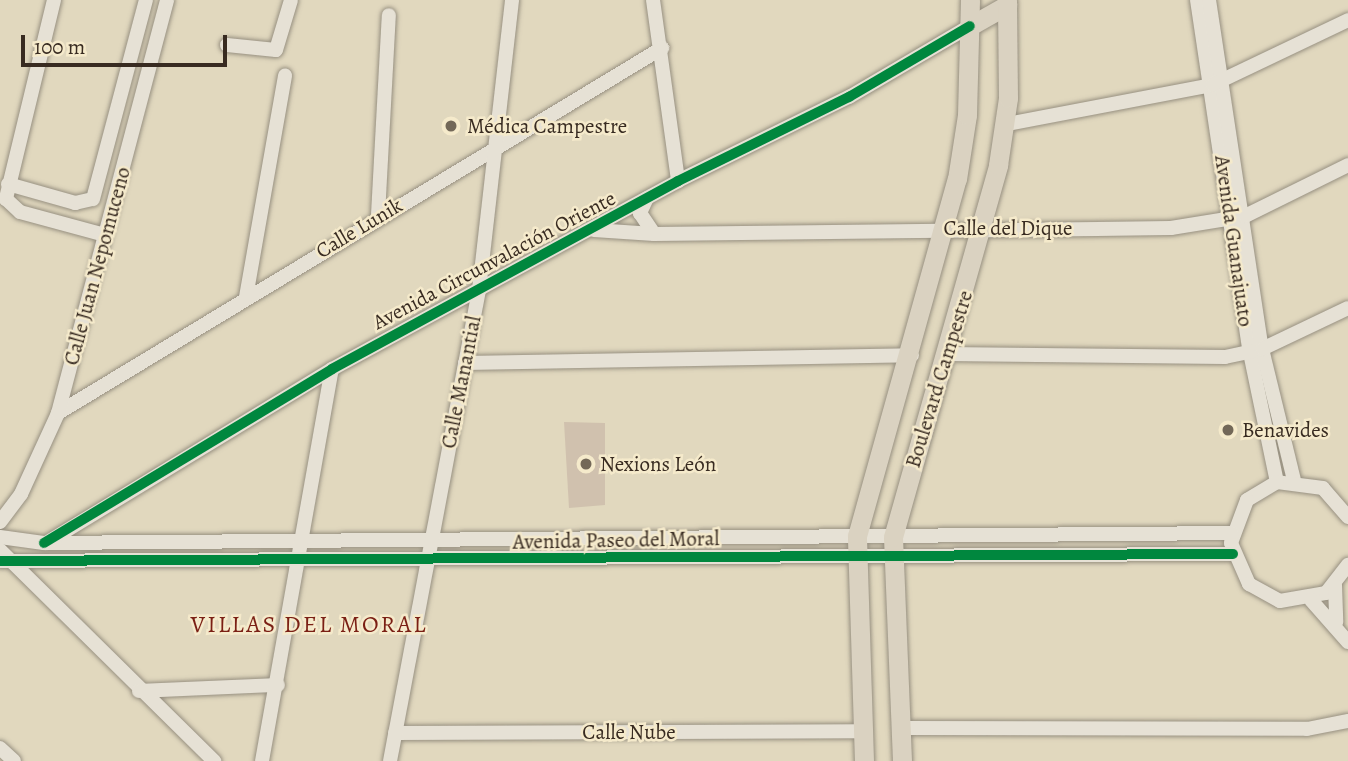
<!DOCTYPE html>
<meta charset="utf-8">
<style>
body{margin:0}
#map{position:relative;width:1348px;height:761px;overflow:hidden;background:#e1d8be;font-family:Alegreya,serif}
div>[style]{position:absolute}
.building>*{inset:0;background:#d0c1ae}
.roads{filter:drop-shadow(0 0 2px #979081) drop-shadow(0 0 2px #979081)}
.minor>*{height:14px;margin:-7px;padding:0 7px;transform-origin:7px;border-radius:7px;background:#e6e1d5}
.major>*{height:19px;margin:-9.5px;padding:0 9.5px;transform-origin:9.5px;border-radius:9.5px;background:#dad2c1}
.cycleway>*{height:10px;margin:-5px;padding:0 5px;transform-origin:5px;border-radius:5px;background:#00873e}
.dots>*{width:19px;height:19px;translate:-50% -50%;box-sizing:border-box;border:4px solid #f5eacb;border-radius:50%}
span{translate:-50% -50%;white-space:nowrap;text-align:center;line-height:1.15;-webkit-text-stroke:5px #f5eacb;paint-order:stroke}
.poi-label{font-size:21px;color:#382b21}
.left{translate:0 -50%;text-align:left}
.street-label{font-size:21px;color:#382b21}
.quarter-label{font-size:24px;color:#7a1f14;letter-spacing:2px}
.scale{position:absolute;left:21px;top:35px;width:206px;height:32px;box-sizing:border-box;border:4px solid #382b21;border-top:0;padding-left:9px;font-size:21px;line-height:24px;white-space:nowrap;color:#382b21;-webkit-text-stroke:5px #f5eacb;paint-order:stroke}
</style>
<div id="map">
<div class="building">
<div style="clip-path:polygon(564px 422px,605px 423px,605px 505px,569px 508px)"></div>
</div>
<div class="roads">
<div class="minor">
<div style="left:54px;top:0;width:205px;rotate:103.6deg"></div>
<div style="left:6px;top:199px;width:19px;rotate:43deg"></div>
<div style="left:20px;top:212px;width:88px;rotate:15.1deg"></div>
<div style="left:653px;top:0;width:183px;rotate:82.1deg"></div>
<div style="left:1197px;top:0;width:357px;rotate:81.5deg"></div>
<div style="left:1250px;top:353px;width:132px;rotate:78.2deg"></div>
<div style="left:1209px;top:0;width:353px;rotate:81.4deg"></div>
<div style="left:1262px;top:349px;width:135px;rotate:76.3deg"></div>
<div style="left:227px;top:45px;width:49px;rotate:5.8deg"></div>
<div style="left:276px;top:50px;width:52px;rotate:-73.3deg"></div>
<div style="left:1007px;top:124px;width:209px;rotate:-10.8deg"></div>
<div style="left:1212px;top:85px;width:151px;rotate:-25.5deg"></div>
<div style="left:8px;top:184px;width:70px;rotate:15.8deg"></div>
<div style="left:75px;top:203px;width:18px;rotate:-13deg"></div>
<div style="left:93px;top:199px;width:206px;rotate:-75.1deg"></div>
<div style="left:647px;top:198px;width:17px;rotate:115deg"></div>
<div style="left:640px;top:213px;width:25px;rotate:56deg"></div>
<div style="left:654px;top:234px;width:517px;rotate:-0.66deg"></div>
<div style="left:1171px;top:228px;width:75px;rotate:-9.2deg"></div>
<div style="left:1245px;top:216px;width:115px;rotate:-26.3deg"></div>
<div style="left:378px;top:215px;width:200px;rotate:-86.9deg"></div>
<div style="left:594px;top:230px;width:60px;rotate:3.8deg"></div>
<div style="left:246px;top:297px;width:225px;rotate:-80deg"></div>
<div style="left:948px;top:354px;width:277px;rotate:0.6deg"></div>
<div style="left:1225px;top:357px;width:38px;rotate:-12deg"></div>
<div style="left:1262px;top:349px;width:95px;rotate:-25.5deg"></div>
<div style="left:465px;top:363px;width:447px;rotate:-1deg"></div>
<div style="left:58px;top:413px;width:706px;rotate:-31.14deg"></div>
<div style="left:1348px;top:517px;width:38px;rotate:-131deg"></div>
<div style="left:1323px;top:488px;width:46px;rotate:-172.6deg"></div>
<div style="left:1277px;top:482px;width:35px;rotate:149deg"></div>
<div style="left:1247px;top:500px;width:46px;rotate:110.4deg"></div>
<div style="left:1231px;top:543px;width:45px;rotate:66.3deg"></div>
<div style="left:1249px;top:584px;width:35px;rotate:29deg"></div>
<div style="left:1280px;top:601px;width:47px;rotate:-9.9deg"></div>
<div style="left:1326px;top:593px;width:36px;rotate:-52deg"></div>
<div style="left:0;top:522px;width:35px;rotate:-53deg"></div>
<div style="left:21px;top:494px;width:89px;rotate:-65.4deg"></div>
<div style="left:58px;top:413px;width:427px;rotate:-75.2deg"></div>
<div style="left:0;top:537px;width:44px;rotate:7.8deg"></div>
<div style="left:44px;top:543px;width:1188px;rotate:-0.48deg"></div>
<div style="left:46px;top:543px;width:335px;rotate:-31.3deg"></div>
<div style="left:332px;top:369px;width:394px;rotate:-28.5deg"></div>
<div style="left:678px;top:181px;width:191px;rotate:-26.2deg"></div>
<div style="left:849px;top:97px;width:140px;rotate:-30.4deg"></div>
<div style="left:0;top:550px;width:301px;rotate:44.6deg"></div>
<div style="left:0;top:561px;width:1233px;rotate:-0.33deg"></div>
<div style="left:1335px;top:585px;width:37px;rotate:88deg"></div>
<div style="left:1311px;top:600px;width:56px;rotate:48.6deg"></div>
<div style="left:139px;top:691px;width:139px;rotate:-2.5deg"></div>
<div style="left:901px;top:728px;width:406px;rotate:0.1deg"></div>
<div style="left:1307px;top:729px;width:42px;rotate:-11deg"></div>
<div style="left:395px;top:733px;width:468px;rotate:-0.2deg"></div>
<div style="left:0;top:748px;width:19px;rotate:43deg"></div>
<div style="left:262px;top:761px;width:398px;rotate:-79.9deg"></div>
<div style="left:390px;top:761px;width:479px;rotate:-79.3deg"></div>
<div style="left:479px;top:290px;width:292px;rotate:-83.5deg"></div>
</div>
<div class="major">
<div style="left:970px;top:26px;width:43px;rotate:-29.6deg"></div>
<div style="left:864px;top:761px;width:225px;rotate:-91.8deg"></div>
<div style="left:857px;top:536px;width:371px;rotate:-74.4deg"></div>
<div style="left:957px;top:179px;width:65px;rotate:-81.1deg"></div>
<div style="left:967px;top:115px;width:115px;rotate:-88.5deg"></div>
<div style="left:902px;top:761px;width:224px;rotate:-92.3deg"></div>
<div style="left:893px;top:537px;width:387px;rotate:-74.2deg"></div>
<div style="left:998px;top:165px;width:68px;rotate:-81.5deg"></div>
<div style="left:1008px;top:98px;width:98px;rotate:-90.6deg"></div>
</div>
</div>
<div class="cycleway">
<div style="left:44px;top:543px;width:336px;rotate:-31.1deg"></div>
<div style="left:332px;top:369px;width:394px;rotate:-28.5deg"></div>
<div style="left:678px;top:181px;width:191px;rotate:-26.2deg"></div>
<div style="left:849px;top:97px;width:140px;rotate:-30.4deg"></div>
<div style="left:0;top:561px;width:1233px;rotate:-0.33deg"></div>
</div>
<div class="dots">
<div style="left:451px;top:126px;background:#736858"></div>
<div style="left:1228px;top:430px;background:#736858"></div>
<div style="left:586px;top:464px;background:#736858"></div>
</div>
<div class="poi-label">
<span class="left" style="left:467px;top:126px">Médica Campestre</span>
<span class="left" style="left:1242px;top:430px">Benavides</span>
<span class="left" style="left:600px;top:464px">Nexions León</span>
</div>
<div class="street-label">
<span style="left:359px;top:228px;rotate:-31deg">Calle Lunik</span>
<span style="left:1008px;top:228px">Calle del Dique</span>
<span style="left:1234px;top:241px;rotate:82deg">Avenida Guanajuato</span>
<span style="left:494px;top:260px;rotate:-28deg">Avenida Circunvalación Oriente</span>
<span style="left:97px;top:266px;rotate:-75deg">Calle Juan Nepomuceno</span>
<span style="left:939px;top:379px;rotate:-73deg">Boulevard Campestre</span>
<span style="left:461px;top:382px;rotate:-79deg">Calle Manantial</span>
<span style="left:616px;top:540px;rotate:-1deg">Avenida Paseo del Moral</span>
<span style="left:629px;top:732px">Calle Nube</span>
</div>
<div class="quarter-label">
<span style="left:309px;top:625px">VILLAS DEL MORAL</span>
</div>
<div class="scale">100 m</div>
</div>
